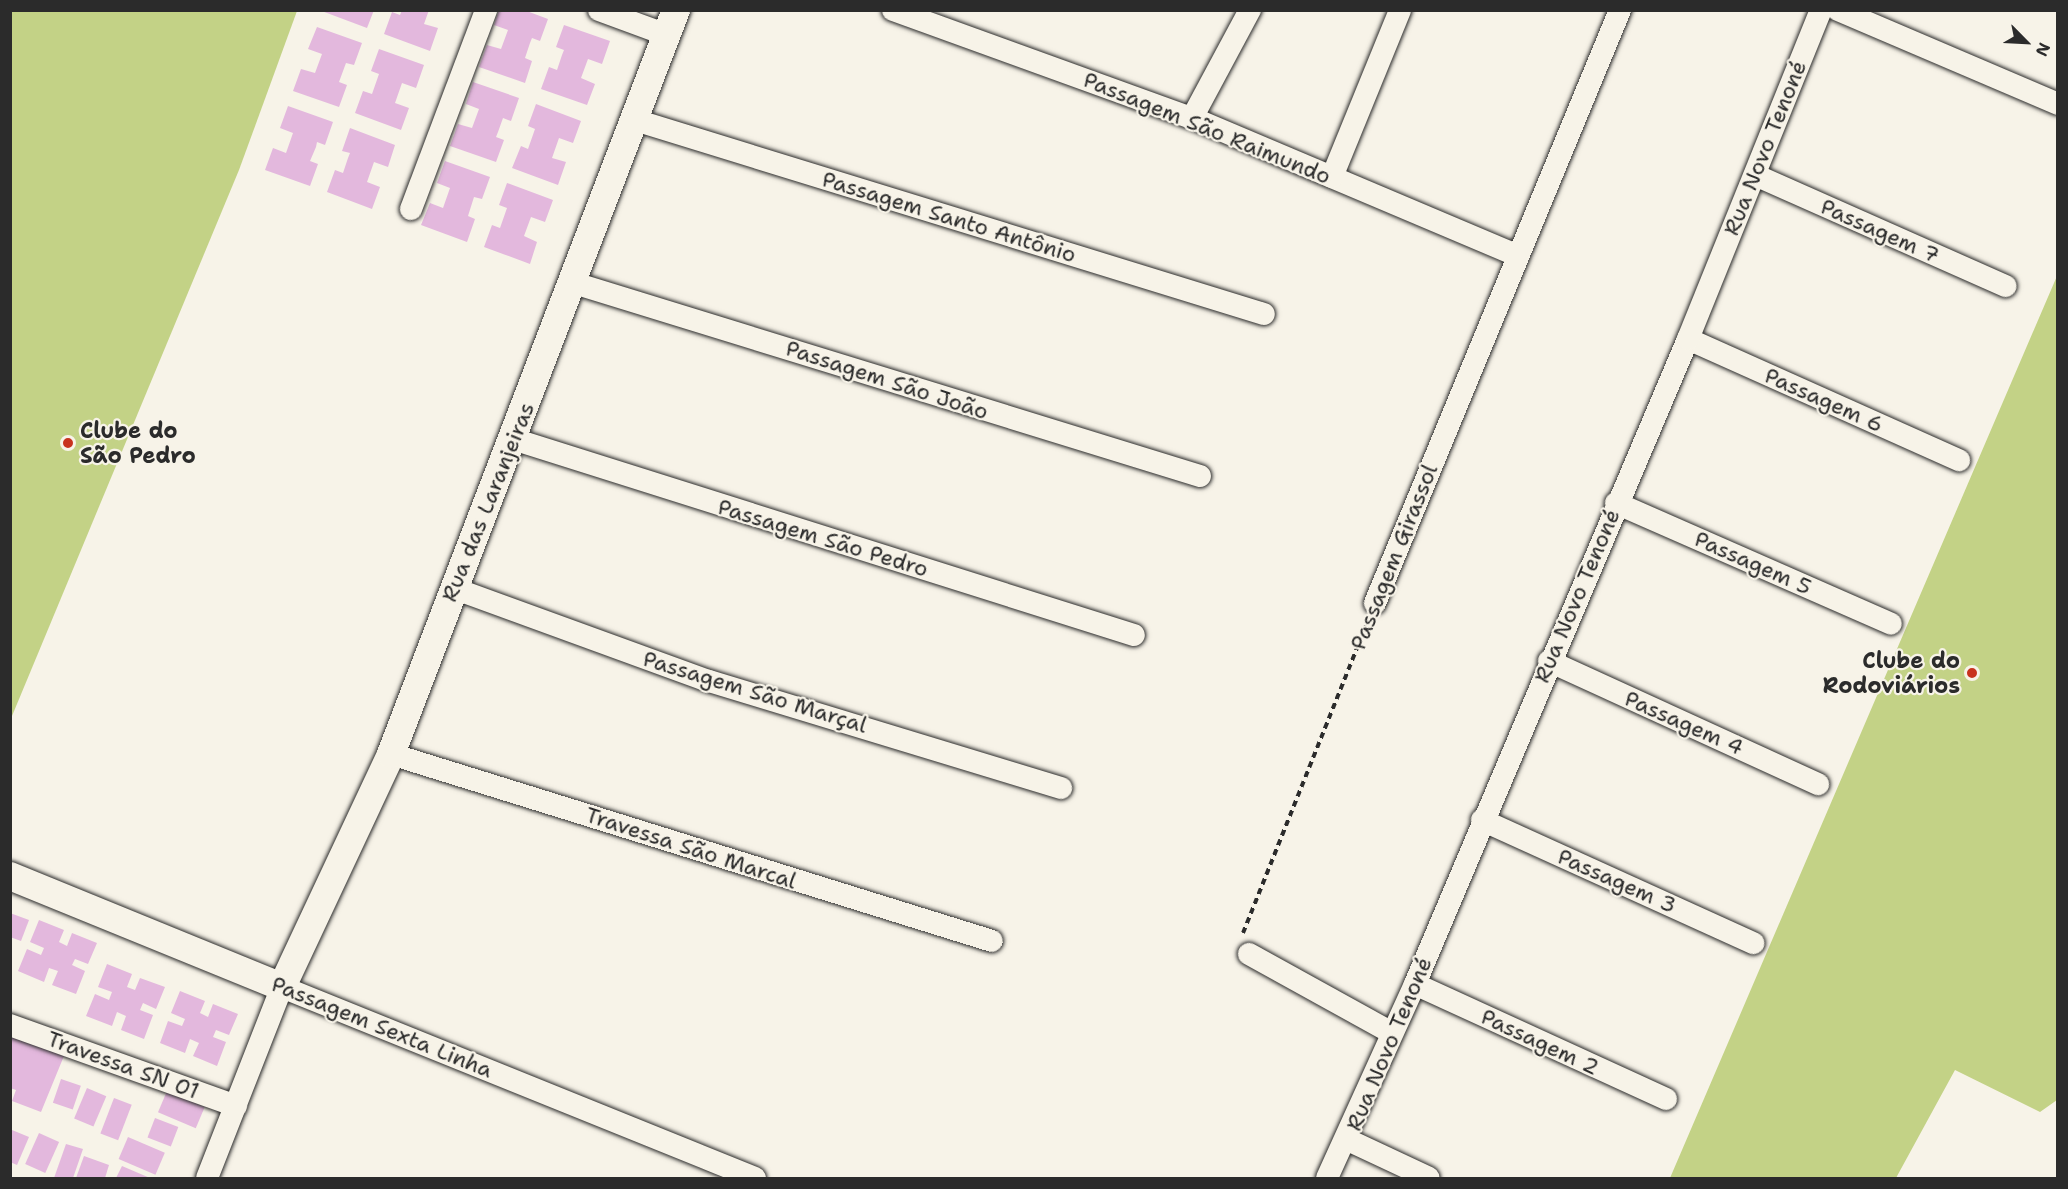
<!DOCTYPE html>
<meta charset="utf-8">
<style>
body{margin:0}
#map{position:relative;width:2068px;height:1189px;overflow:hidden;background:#f7f3e8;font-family:"Shantell Sans",sans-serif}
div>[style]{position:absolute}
.green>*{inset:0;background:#c3d286}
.building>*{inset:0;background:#e3b8dd;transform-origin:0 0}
.path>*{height:4px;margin-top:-2px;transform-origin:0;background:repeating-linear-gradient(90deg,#2b2b2b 0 6px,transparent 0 10.5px)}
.roads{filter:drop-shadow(0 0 2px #2b2b2b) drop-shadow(0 0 2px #2b2b2b)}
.minor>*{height:22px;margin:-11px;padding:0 11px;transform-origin:11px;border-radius:11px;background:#f7f3e8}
.tertiary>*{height:28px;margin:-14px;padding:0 14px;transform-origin:14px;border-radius:14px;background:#f7f3e8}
.dots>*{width:16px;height:16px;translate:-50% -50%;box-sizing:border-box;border:3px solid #f7f3e8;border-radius:50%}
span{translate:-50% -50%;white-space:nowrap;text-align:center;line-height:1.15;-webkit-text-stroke:4.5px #f7f3e8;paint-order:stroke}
.street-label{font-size:22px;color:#2b2b2b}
.poi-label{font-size:22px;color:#2b2b2b;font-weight:700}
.left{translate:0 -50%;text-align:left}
.right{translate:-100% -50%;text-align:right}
.frame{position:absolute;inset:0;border:12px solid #2b2b2b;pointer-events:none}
.north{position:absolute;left:1996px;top:12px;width:60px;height:60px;-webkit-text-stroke:4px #f7f3e8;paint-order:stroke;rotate:114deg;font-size:16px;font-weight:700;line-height:24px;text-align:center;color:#2b2b2b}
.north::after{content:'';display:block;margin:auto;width:21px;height:27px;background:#2b2b2b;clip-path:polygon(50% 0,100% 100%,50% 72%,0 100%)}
</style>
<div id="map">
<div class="green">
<div style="clip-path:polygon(11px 10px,297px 11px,239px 170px,12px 716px)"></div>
<div style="clip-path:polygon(2057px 276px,2057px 1100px,2040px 1112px,1955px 1070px,1896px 1178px,1670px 1178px)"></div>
</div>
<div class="building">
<div style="clip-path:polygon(319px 10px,374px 10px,367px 28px)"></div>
<div style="clip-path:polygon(402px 10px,429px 10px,424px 24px,438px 28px,430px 51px,384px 34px,392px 12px,400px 15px)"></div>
<div style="clip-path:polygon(499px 10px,524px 10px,548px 19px,540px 41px,532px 38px,530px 43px,525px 58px,532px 61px,525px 83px,479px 67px,487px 45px,501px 49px,508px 30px,494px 25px)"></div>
<div style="clip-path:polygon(564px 25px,610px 41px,602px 64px,588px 59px,581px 78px,595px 84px,587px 105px,541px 89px,549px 67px,557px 70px,562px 55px,564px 50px,556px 47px)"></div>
<div style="clip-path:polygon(317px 27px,362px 43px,354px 65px,346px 63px,339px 82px,347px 85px,339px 107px,293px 91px,301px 69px,315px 73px,322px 54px,308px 49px)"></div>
<div style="clip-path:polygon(379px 49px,424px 65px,416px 88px,402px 83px,395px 103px,409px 108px,401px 130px,355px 113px,363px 91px,372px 94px,379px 74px,371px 71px)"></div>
<div style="clip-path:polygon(473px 82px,519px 98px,511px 121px,503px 118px,498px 132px,496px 137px,504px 140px,496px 162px,450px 146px,458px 124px,472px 128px,479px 109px,466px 104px)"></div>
<div style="clip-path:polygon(536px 104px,581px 121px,573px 143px,559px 138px,552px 158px,566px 162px,558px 185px,512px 168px,521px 146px,528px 149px,535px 129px,528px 126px)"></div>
<div style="clip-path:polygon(288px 106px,333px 122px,325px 145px,317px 142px,316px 147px,310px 161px,318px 164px,310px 186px,265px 170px,273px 148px,286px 153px,293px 133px,280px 128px)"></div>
<div style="clip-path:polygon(350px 128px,395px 145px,388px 167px,374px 162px,367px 182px,380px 187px,372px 209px,327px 192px,335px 170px,343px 173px,348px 158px,350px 153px,342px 151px)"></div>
<div style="clip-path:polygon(445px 161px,490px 177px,482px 199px,474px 197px,468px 216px,475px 219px,467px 242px,421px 225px,430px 203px,443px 208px,450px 188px,437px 183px)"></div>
<div style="clip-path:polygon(507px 183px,553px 200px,545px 222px,531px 217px,524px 236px,537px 242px,530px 264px,484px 247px,492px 225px,500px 228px,507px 208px,499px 205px)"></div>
<div style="clip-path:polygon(10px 913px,29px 920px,21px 941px,10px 937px)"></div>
<div style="clip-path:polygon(39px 920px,64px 930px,59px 942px,67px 946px,72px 933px,97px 943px,88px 964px,75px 959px,72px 965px,85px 971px,76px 994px,52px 985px,58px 971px,49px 968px,44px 982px,18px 971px,27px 949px,41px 955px,44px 948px,30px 942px)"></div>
<div style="clip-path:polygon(107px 964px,132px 974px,127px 987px,135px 990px,140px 978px,165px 987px,156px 1009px,143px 1003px,140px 1010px,153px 1015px,144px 1039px,121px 1030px,126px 1016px,117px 1012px,112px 1026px,86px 1016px,95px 994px,109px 1000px,112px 992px,98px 987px)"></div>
<div style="clip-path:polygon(180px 991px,205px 1001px,200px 1013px,208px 1017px,213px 1004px,238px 1014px,229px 1035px,216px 1030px,213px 1037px,226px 1042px,217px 1066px,193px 1056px,199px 1043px,190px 1039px,185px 1053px,160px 1043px,168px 1021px,182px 1026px,185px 1019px,171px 1013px)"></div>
<div style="clip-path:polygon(10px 1034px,66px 1051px,41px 1112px,12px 1101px,16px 1090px,10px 1088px)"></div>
<div style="left:61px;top:1079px;width:21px;height:25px;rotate:19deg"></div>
<div style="left:87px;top:1088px;width:21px;height:33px;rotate:23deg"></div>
<div style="left:167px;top:1091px;width:41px;height:23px;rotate:23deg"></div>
<div style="left:114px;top:1098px;width:19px;height:38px;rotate:21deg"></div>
<div style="left:155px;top:1118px;width:25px;height:21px;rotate:21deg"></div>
<div style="clip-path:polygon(12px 1130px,29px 1137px,17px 1165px,10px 1162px)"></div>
<div style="left:39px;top:1133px;width:22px;height:34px;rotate:24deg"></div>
<div style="left:128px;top:1137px;width:40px;height:24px;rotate:23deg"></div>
<div style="clip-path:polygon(66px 1144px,83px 1149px,73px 1178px,54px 1178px)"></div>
<div style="clip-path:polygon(84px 1156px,109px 1165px,105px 1178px,76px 1178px)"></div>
<div style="clip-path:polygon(122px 1166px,150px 1178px,116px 1178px)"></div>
</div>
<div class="path">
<div style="left:1243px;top:933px;width:334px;rotate:-68.2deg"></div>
</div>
<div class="roads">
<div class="minor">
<div style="left:599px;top:10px;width:72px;rotate:20.2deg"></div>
<div style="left:893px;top:10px;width:318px;rotate:19.9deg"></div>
<div style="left:1192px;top:118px;width:354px;rotate:22.9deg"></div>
<div style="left:1838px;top:10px;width:239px;rotate:23.1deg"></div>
<div style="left:1192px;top:118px;width:123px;rotate:-61.8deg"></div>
<div style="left:635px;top:120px;width:658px;rotate:17.14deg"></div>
<div style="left:1755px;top:175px;width:274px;rotate:23.9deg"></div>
<div style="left:1332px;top:177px;width:180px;rotate:-67.8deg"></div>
<div style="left:411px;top:209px;width:213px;rotate:-69.3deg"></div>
<div style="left:574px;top:283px;width:655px;rotate:17.13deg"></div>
<div style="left:1688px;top:339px;width:297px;rotate:24.1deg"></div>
<div style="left:513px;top:439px;width:651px;rotate:17.52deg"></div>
<div style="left:1616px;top:503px;width:300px;rotate:23.7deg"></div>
<div style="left:453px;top:588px;width:272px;rotate:20deg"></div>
<div style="left:709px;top:681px;width:368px;rotate:16.9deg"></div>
<div style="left:1375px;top:603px;width:642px;rotate:-67.55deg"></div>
<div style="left:1549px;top:661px;width:296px;rotate:24.6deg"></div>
<div style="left:391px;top:754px;width:629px;rotate:17.28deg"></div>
<div style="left:1482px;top:820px;width:298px;rotate:24.4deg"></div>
<div style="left:1249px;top:954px;width:163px;rotate:28.9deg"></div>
<div style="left:1415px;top:984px;width:276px;rotate:24.6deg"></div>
<div style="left:10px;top:1025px;width:240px;rotate:19.7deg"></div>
<div style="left:1348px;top:1140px;width:89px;rotate:25.1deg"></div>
<div style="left:207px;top:1178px;width:205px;rotate:-68.6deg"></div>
<div style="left:282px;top:987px;width:510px;rotate:21.99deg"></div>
<div style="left:1327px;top:1178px;width:213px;rotate:-65.6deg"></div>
<div style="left:1415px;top:984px;width:700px;rotate:-67.06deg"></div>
<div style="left:1688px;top:339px;width:355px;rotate:-68deg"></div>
</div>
<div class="tertiary">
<div style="left:10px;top:876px;width:294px;rotate:22.2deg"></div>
<div style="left:282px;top:987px;width:257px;rotate:-64.9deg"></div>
<div style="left:391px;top:754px;width:797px;rotate:-69.04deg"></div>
</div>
</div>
<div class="dots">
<div style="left:68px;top:443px;background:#c8321e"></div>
<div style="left:1972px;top:673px;background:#c8321e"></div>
</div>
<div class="street-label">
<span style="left:1207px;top:128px;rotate:22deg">Passagem São Raimundo</span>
<span style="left:1765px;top:148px;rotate:-68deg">Rua Novo Tenoné</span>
<span style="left:949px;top:217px;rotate:17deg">Passagem Santo Antônio</span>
<span style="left:1880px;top:231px;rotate:24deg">Passagem 7</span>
<span style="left:887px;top:380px;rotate:18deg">Passagem São João</span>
<span style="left:1824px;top:400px;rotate:24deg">Passagem 6</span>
<span style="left:488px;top:502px;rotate:-68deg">Rua das Laranjeiras</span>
<span style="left:823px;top:538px;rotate:17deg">Passagem São Pedro</span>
<span style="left:1394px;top:557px;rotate:-68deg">Passagem Girassol</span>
<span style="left:1753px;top:563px;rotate:24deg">Passagem 5</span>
<span style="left:1577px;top:596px;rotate:-67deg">Rua Novo Tenoné</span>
<span style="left:755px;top:692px;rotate:17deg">Passagem São Marçal</span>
<span style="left:1684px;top:723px;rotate:24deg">Passagem 4</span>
<span style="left:691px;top:848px;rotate:18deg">Travessa São Marcal</span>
<span style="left:1617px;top:881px;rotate:24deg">Passagem 3</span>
<span style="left:382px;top:1027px;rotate:22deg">Passagem Sexta Linha</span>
<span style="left:1540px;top:1042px;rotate:25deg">Passagem 2</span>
<span style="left:1389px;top:1044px;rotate:-67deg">Rua Novo Tenoné</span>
<span style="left:123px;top:1065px;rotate:20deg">Travessa SN 01</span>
</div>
<div class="poi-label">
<span class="left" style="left:80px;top:443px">Clube do<br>São Pedro</span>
<span class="right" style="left:1960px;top:673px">Clube do<br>Rodoviários</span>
</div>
<div class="frame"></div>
<div class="north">N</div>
</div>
